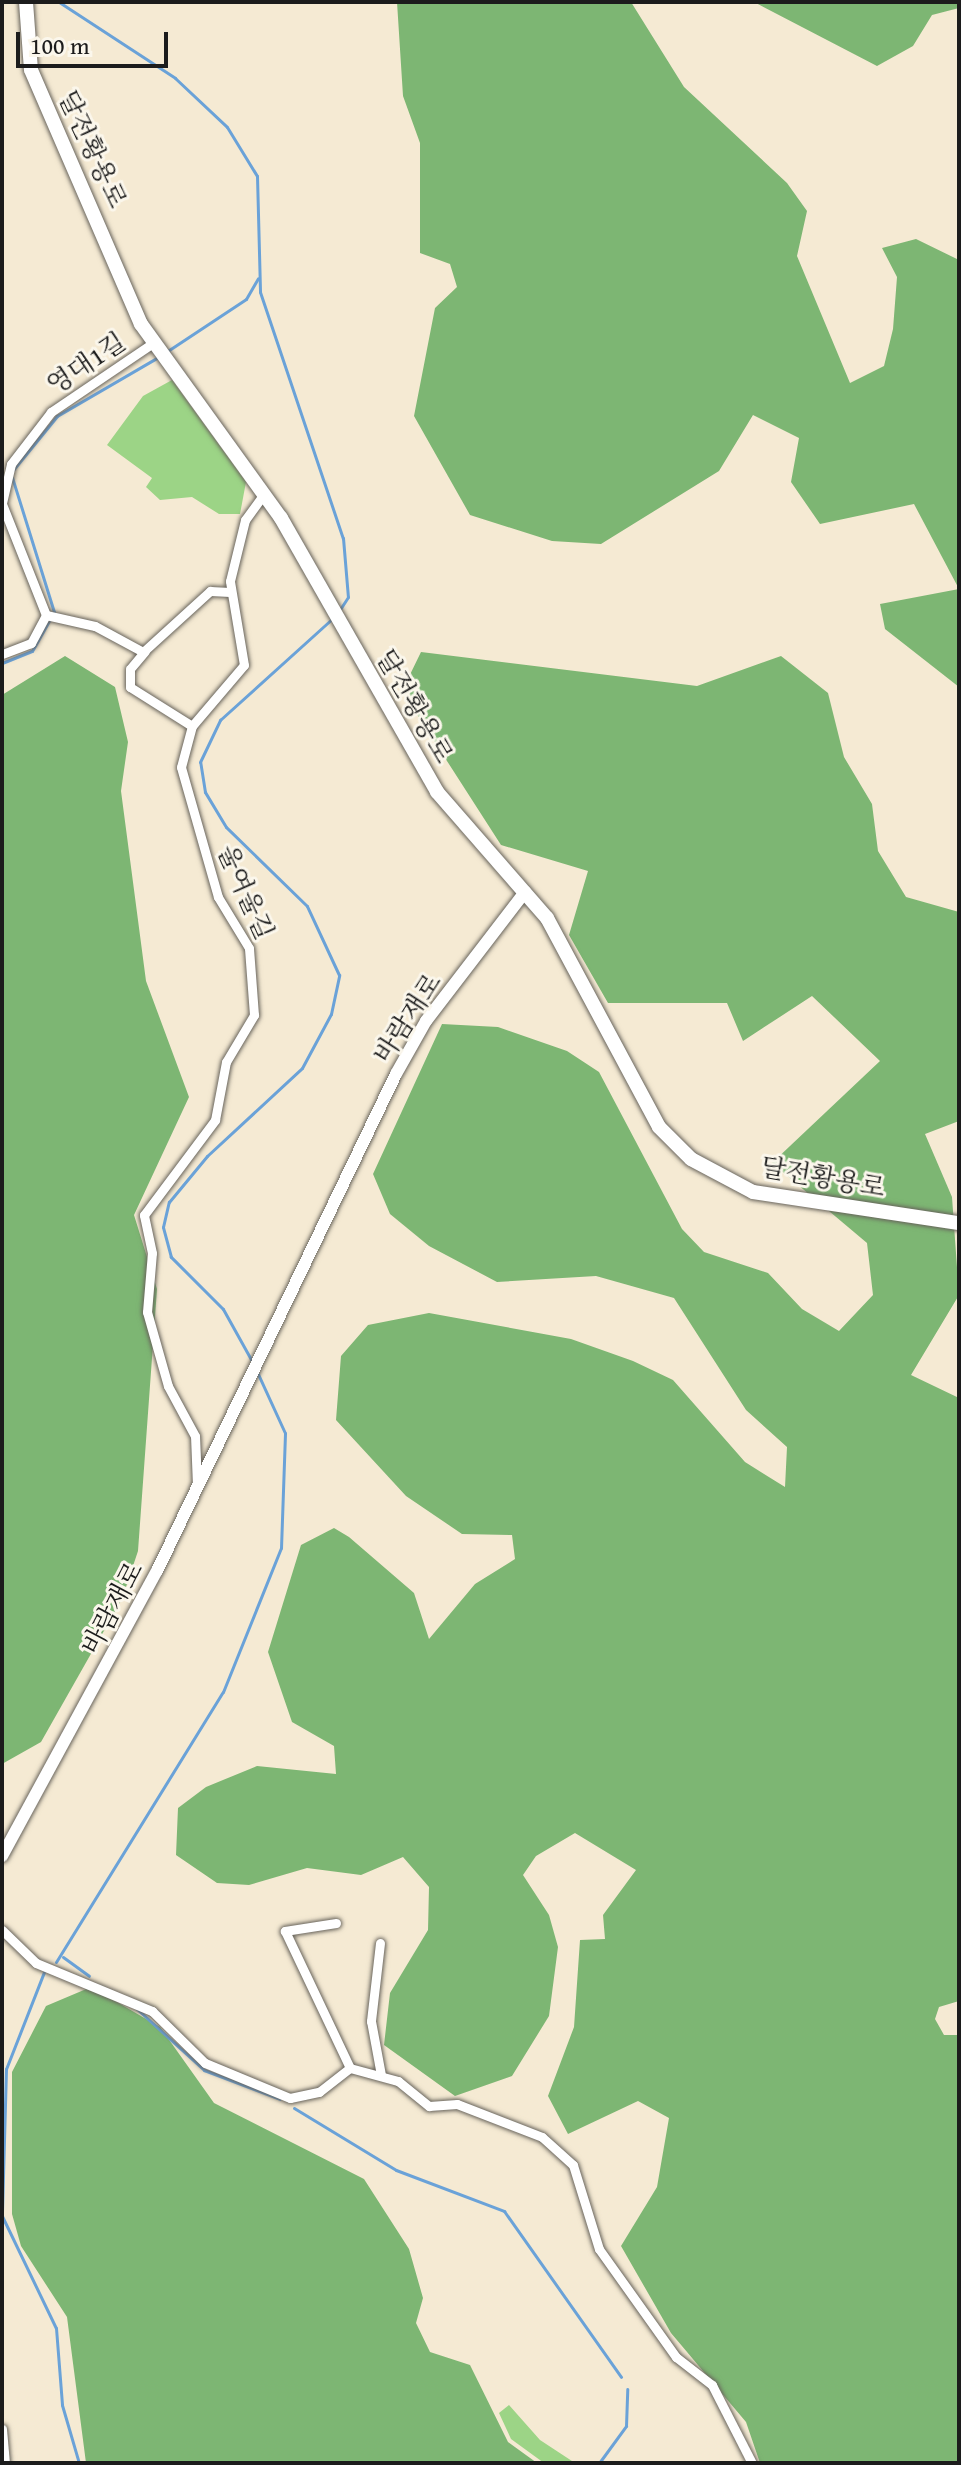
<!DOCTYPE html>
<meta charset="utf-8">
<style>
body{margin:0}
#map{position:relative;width:961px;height:2465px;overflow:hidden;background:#f5ead3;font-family:"Gentium Book Plus","Noto Serif KR",serif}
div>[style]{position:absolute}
.green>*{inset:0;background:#9cd486}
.forest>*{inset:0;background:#7db673}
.stream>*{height:3px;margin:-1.5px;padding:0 1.5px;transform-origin:1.5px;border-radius:1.5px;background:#6aa2d8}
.roads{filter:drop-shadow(0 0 2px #68645c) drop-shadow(0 0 2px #68645c)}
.minor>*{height:9px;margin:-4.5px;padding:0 4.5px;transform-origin:4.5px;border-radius:4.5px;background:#fff}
.tertiary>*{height:12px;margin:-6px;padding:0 6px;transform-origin:6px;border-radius:6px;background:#fff}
.secondary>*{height:14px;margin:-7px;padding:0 7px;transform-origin:7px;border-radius:7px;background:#fff}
span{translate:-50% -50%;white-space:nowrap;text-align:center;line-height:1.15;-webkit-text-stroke:6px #fbf7ec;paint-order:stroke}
.street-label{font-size:26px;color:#1c1c1c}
.frame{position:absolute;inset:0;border:4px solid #1c1c1c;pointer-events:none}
.scale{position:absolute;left:16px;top:32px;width:152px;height:36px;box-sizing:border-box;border:4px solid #1c1c1c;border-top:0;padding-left:10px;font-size:24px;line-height:28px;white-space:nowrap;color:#1c1c1c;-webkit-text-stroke:6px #fbf7ec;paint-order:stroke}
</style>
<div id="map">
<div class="green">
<div style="clip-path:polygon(172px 380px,246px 482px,240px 514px,219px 514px,192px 497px,160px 500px,146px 487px,152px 478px,107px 445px,143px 396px)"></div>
<div style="clip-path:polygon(509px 2405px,540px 2440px,575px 2463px,544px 2463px,511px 2439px,499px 2413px)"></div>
</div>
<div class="forest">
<div style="clip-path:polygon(397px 2px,631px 2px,684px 87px,787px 183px,807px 211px,797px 256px,850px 383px,884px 366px,893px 329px,897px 277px,882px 248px,916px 239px,959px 260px,959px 687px,885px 629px,880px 604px,959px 589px,914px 504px,820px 524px,791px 482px,799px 438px,753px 415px,719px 471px,601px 544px,552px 541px,470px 515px,414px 416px,435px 308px,457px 287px,450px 264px,420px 253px,420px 143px,403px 96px)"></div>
<div style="clip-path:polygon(754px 2px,959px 2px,959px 8px,932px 15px,913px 46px,877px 66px)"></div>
<div style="clip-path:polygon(421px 652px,697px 686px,781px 656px,828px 693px,844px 757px,872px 804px,878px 851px,906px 897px,959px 912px,959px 1121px,925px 1134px,952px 1197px,959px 1295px,911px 1375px,959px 1398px,959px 2001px,939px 2007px,935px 2019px,944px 2035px,959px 2035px,959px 2463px,760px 2463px,746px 2422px,671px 2333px,621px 2246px,657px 2187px,669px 2118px,638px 2101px,568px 2134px,548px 2096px,574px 2027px,580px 1940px,605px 1939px,603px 1915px,636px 1870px,575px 1833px,536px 1856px,523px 1875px,549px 1915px,558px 1947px,549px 2016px,512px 2076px,455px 2096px,384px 2045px,390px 1993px,428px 1930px,429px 1887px,403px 1857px,361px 1875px,307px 1868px,249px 1885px,217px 1883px,176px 1855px,178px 1808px,206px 1787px,257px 1766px,336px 1774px,334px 1746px,292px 1722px,268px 1652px,301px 1545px,334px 1528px,349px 1537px,414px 1593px,429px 1639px,475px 1584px,515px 1559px,512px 1535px,462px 1534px,406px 1496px,336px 1420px,341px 1356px,368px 1325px,429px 1313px,571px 1339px,633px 1361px,673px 1380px,745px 1462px,785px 1487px,787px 1447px,746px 1410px,674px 1298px,596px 1276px,497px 1282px,429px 1246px,390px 1214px,373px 1174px,442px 1024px,498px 1027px,567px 1051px,599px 1072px,682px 1229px,704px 1252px,768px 1273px,802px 1309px,839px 1331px,873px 1295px,867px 1243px,772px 1163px,880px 1061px,812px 996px,743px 1041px,727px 1003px,608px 1003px,569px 935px,588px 871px,501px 845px,402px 691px)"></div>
<div style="clip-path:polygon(65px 656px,115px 687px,128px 742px,121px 791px,146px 981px,189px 1097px,134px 1215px,157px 1289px,138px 1551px,122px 1599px,41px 1742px,2px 1764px,2px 695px)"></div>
<div style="clip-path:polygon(91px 1987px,160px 2027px,214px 2103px,364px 2179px,409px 2249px,423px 2298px,416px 2323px,430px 2352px,470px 2365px,508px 2442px,537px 2463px,86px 2463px,67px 2317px,21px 2246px,12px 2214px,12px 2072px,46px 2006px)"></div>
</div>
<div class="stream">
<div style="left:59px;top:2px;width:139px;rotate:33.2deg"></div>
<div style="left:175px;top:78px;width:71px;rotate:43.3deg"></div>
<div style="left:227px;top:127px;width:57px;rotate:58.5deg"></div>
<div style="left:257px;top:176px;width:116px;rotate:88.5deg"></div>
<div style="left:260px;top:292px;width:260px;rotate:71.4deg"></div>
<div style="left:343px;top:538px;width:59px;rotate:85.2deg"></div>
<div style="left:348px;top:597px;width:17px;rotate:123deg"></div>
<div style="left:166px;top:352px;width:96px;rotate:-33.5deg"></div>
<div style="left:246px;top:299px;width:24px;rotate:-60deg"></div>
<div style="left:13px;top:470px;width:70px;rotate:-50.8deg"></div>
<div style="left:57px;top:416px;width:119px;rotate:-30.2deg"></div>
<div style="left:2px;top:663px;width:32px;rotate:-22deg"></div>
<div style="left:32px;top:651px;width:45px;rotate:-60.6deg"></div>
<div style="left:54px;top:612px;width:141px;rotate:-107.3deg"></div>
<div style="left:253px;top:1363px;width:62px;rotate:-119.1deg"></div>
<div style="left:223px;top:1309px;width:74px;rotate:-135deg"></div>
<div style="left:171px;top:1257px;width:31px;rotate:-105deg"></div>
<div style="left:163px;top:1227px;width:26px;rotate:-77deg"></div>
<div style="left:169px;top:1202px;width:60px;rotate:-50.4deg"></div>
<div style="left:207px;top:1156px;width:129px;rotate:-42.8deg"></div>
<div style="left:302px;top:1068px;width:61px;rotate:-61.8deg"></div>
<div style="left:331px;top:1014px;width:40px;rotate:-78deg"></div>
<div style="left:339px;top:975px;width:76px;rotate:-114.9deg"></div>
<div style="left:307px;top:906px;width:113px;rotate:-135.7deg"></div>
<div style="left:226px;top:827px;width:41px;rotate:-121deg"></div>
<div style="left:205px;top:792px;width:30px;rotate:-99deg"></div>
<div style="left:200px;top:762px;width:47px;rotate:-64.5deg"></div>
<div style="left:220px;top:720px;width:154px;rotate:-42.1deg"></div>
<div style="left:63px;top:1957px;width:32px;rotate:36deg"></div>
<div style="left:56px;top:1962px;width:317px;rotate:-58.3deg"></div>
<div style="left:223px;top:1692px;width:155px;rotate:-68.1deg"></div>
<div style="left:281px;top:1548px;width:115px;rotate:-88deg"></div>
<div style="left:285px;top:1433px;width:65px;rotate:-114.6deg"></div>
<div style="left:137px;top:2009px;width:91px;rotate:42.3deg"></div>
<div style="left:204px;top:2070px;width:81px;rotate:20.9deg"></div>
<div style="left:294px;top:2108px;width:119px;rotate:31.3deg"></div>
<div style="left:396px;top:2170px;width:116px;rotate:20.8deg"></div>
<div style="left:504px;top:2211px;width:203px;rotate:54.8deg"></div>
<div style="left:2px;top:2212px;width:143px;rotate:-88.4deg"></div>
<div style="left:6px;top:2069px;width:104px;rotate:-68.6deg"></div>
<div style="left:2px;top:2216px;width:124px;rotate:64.3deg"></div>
<div style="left:56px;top:2328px;width:77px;rotate:85.5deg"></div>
<div style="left:62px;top:2405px;width:60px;rotate:73.7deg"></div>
<div style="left:599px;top:2463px;width:46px;rotate:-53.9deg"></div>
<div style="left:626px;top:2426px;width:37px;rotate:-88deg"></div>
</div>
<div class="roads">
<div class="minor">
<div style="left:2px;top:503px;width:40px;rotate:-77deg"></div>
<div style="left:11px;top:464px;width:66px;rotate:-52.4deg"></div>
<div style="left:51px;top:412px;width:123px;rotate:-34.1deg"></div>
<div style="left:2px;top:504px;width:119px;rotate:68.4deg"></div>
<div style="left:46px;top:615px;width:32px;rotate:118deg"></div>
<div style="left:31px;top:643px;width:31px;rotate:159deg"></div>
<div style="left:46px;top:615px;width:50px;rotate:12.7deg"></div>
<div style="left:95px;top:626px;width:55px;rotate:28.4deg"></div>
<div style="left:143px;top:652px;width:91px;rotate:-42.3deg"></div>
<div style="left:210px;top:591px;width:20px;rotate:3deg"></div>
<div style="left:145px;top:651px;width:23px;rotate:130deg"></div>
<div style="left:130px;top:669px;width:18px;rotate:90deg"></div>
<div style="left:130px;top:687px;width:73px;rotate:32.2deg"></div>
<div style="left:197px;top:1485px;width:49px;rotate:-92.3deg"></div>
<div style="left:195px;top:1436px;width:57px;rotate:-118.4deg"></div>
<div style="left:168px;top:1386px;width:77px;rotate:-105.8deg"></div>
<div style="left:147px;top:1312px;width:59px;rotate:-85.2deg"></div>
<div style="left:152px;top:1253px;width:39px;rotate:-102deg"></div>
<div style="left:144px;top:1215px;width:119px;rotate:-53.2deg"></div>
<div style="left:215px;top:1120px;width:59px;rotate:-79.3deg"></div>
<div style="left:226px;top:1062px;width:55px;rotate:-59.2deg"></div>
<div style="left:254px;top:1015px;width:67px;rotate:-94.3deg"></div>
<div style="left:249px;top:948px;width:60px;rotate:-121.3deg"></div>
<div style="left:218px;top:897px;width:135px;rotate:-105.9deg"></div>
<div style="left:181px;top:767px;width:42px;rotate:-75deg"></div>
<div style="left:192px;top:726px;width:80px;rotate:-49.6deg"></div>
<div style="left:244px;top:665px;width:85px;rotate:-99.5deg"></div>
<div style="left:230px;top:581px;width:63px;rotate:-76.2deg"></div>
<div style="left:245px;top:520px;width:32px;rotate:-54deg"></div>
<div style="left:336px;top:1923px;width:52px;rotate:171.1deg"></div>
<div style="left:285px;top:1931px;width:152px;rotate:64.6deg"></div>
<div style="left:2px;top:1930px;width:47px;rotate:44.1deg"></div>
<div style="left:36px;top:1963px;width:126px;rotate:22.5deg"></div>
<div style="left:152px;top:2011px;width:74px;rotate:44.5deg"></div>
<div style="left:205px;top:2063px;width:92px;rotate:22.4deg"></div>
<div style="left:290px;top:2098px;width:30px;rotate:-12deg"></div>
<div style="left:319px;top:2092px;width:39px;rotate:-38deg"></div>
<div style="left:350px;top:2068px;width:50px;rotate:15.2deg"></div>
<div style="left:398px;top:2081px;width:40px;rotate:39deg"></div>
<div style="left:429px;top:2106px;width:28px;rotate:-4deg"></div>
<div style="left:457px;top:2104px;width:91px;rotate:21.2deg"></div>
<div style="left:542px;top:2137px;width:42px;rotate:42.1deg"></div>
<div style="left:573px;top:2165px;width:88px;rotate:72.8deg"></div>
<div style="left:599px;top:2249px;width:133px;rotate:54.5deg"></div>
<div style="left:676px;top:2357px;width:46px;rotate:37.9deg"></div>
<div style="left:712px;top:2385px;width:88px;rotate:62.9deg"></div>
<div style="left:380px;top:1943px;width:79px;rotate:96.6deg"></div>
<div style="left:371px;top:2021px;width:55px;rotate:79.5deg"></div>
<div style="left:2px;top:2429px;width:34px;rotate:85deg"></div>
</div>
<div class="tertiary">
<div style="left:2px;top:1856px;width:324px;rotate:-61.5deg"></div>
<div style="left:157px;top:1571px;width:551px;rotate:-64.32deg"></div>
<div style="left:396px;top:1074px;width:61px;rotate:-60.5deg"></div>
<div style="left:426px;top:1021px;width:163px;rotate:-52.5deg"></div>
</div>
<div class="secondary">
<div style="left:26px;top:2px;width:68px;rotate:85.8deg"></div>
<div style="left:31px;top:70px;width:277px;rotate:66.6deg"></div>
<div style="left:141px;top:324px;width:239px;rotate:54.2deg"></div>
<div style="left:281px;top:518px;width:315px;rotate:60.3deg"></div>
<div style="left:437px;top:792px;width:167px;rotate:48.9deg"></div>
<div style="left:547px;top:918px;width:237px;rotate:61.8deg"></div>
<div style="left:659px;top:1127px;width:45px;rotate:45deg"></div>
<div style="left:691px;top:1159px;width:70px;rotate:28deg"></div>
<div style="left:753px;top:1192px;width:208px;rotate:8.6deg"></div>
</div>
</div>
<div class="street-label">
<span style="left:93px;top:149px;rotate:65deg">달전황용로</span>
<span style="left:86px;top:363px;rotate:-34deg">영대1길</span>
<span style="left:415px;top:706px;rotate:60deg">달전황용로</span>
<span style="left:246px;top:892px;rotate:66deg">울여울길</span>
<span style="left:407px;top:1018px;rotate:-57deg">바람재로</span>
<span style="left:823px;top:1177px;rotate:10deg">달전황용로</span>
<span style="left:112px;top:1608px;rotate:-62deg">바람재로</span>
</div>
<div class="frame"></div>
<div class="scale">100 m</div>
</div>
